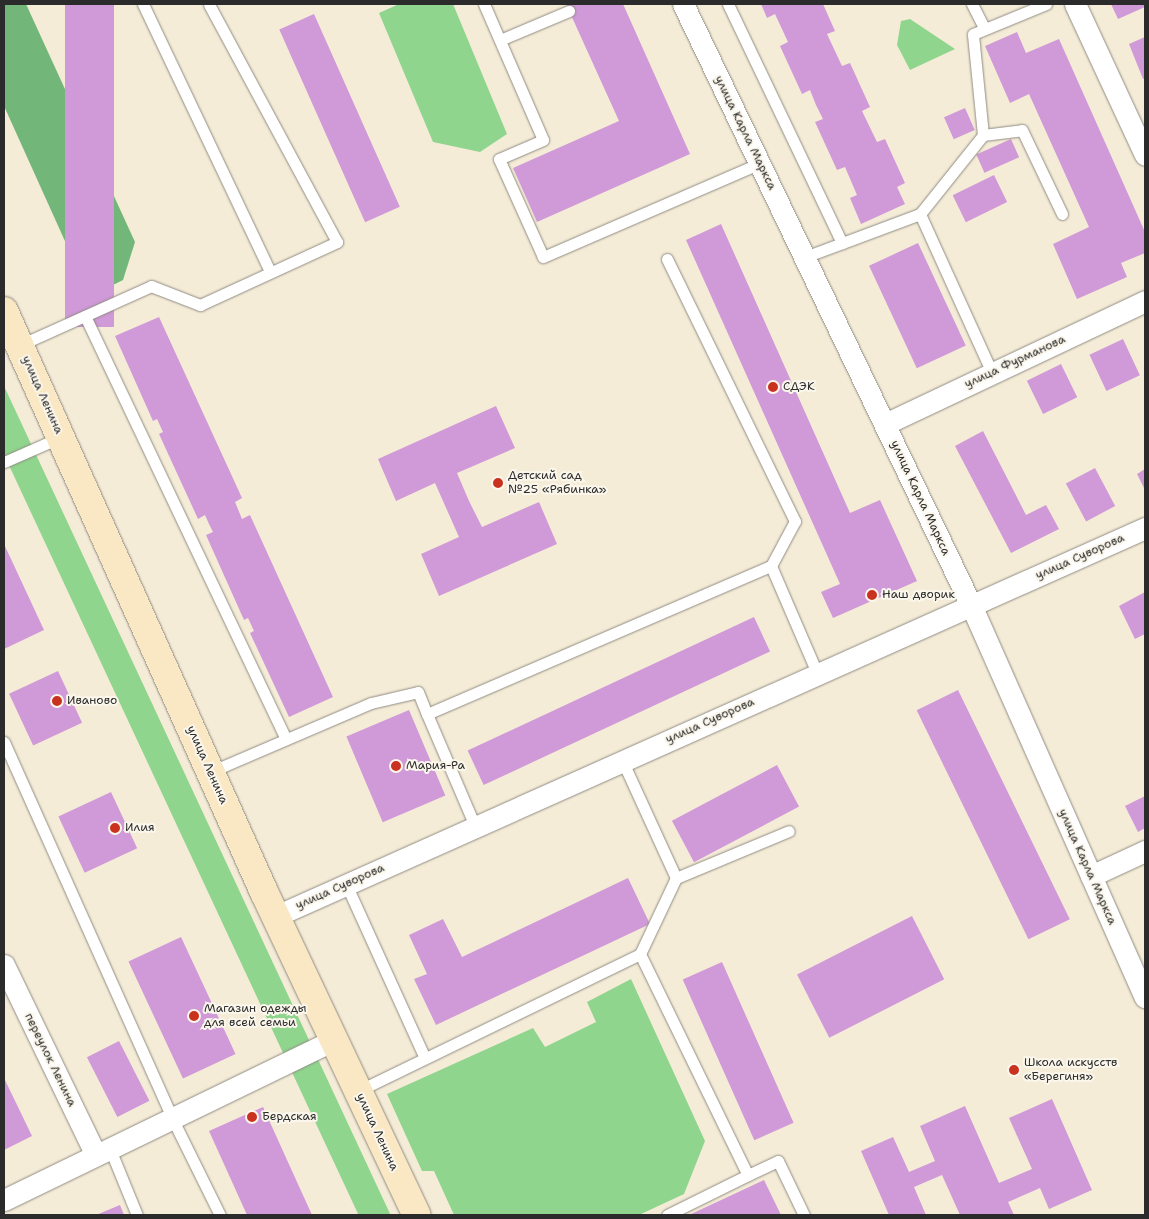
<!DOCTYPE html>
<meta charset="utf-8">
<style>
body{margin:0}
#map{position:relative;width:1149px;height:1219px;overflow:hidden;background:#f5ecd8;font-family:"Shantell Sans",sans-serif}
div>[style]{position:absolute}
.green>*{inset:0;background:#8fd58e;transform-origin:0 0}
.forest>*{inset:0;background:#73b679}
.building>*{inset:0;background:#d099d8;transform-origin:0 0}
.roads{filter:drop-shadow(0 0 1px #908c82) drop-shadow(0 0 1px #908c82)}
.lane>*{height:11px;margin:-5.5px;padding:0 5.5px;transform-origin:5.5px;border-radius:5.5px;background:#fff}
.street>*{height:21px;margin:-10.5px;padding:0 10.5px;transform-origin:10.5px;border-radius:10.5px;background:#fff}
.secondary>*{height:28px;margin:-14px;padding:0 14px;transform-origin:14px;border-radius:14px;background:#fae7c3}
.dots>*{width:14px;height:14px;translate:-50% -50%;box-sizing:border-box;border:2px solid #fbf7ec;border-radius:50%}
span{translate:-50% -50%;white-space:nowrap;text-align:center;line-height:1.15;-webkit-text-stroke:4px #fbf7ec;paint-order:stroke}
.street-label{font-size:12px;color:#2b2b2b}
.poi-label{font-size:12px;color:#2b2b2b}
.left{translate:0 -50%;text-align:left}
.frame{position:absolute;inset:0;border:5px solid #2b2b2b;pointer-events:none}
</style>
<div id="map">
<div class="green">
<div style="clip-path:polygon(399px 4px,453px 4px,507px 134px,480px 152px,433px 142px,379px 13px)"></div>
<div style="clip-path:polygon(910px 19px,955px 49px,910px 70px,897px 45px,901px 21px)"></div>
<div style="left:4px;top:386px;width:915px;height:29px;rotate:65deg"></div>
<div style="clip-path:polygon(631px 979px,705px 1141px,684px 1194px,639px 1215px,454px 1215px,434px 1171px,422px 1171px,387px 1094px,533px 1028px,545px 1047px,596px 1022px,587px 1002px)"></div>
</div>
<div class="forest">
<div style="clip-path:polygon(4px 4px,26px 4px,135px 242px,123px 280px,99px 292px,83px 281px,4px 106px)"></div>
</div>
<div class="building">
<div style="left:65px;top:4px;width:49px;height:323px"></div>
<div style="clip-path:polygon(566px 4px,623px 4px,690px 154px,537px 222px,513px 168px,619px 121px)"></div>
<div style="clip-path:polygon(761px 4px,823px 4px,835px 31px,827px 34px,842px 66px,850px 63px,870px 107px,862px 111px,877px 142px,885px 139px,905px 183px,897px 187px,905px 204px,861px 224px,850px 198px,857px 195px,845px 167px,837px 170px,815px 122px,823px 119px,816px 105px,810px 90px,802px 94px,780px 46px,788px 42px,775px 14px,767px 18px)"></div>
<div style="clip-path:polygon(1111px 4px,1145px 4px,1145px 7px,1118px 19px)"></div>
<div style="left:314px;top:14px;width:211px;height:38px;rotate:66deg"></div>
<div style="clip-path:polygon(1017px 32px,1026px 53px,1059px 39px,1145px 232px,1145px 253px,1121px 263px,1127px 277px,1077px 299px,1053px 244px,1089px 227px,1029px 94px,1010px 103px,985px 46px)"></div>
<div style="clip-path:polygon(1145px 37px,1145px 78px,1143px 79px,1129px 44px)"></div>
<div style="left:965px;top:108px;width:24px;height:23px;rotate:66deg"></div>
<div style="left:1011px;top:139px;width:20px;height:38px;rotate:66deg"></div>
<div style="left:994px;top:175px;width:30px;height:46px;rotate:64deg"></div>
<div style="clip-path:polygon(721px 224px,850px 513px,880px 500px,917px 581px,833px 618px,821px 592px,840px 584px,686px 240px)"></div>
<div style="left:918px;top:243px;width:113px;height:54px;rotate:65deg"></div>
<div style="clip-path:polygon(159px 317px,242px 498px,235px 502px,242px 519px,250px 515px,333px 697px,289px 717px,250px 633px,254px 631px,248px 618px,244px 620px,206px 535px,213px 532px,209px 524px,205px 515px,198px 519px,159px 434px,163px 432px,157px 419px,153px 421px,115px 336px)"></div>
<div style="left:1123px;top:339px;width:40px;height:37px;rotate:65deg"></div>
<div style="left:1061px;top:364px;width:37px;height:38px;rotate:64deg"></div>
<div style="clip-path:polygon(496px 406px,515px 448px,457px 473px,469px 501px,482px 527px,539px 502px,557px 544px,439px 596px,421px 554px,459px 537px,435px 483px,396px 501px,378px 459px)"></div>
<div style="clip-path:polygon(983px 431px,1026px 515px,1046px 505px,1059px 529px,1011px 553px,955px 446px)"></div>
<div style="left:1095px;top:468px;width:43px;height:33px;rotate:62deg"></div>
<div style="clip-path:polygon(1145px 469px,1145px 490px,1137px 474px)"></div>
<div style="clip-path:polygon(4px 544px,44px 630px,4px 649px)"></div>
<div style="clip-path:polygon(1145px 592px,1145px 634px,1135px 639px,1119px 606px)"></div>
<div style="left:754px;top:617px;width:38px;height:316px;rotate:65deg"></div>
<div style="left:58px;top:671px;width:57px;height:54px;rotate:65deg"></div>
<div style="left:958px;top:690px;width:255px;height:46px;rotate:64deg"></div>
<div style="left:409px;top:710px;width:93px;height:68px;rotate:67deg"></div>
<div style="left:777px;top:765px;width:47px;height:119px;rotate:62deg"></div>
<div style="left:111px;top:792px;width:62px;height:58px;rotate:65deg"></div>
<div style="clip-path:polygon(1145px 796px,1145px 828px,1138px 832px,1125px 806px)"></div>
<div style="clip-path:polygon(628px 878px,650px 924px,436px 1025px,414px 979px,427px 974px,409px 935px,443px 919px,462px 957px)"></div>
<div style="left:912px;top:916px;width:71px;height:129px;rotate:63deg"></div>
<div style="left:181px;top:937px;width:129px;height:58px;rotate:65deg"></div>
<div style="left:722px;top:962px;width:176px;height:43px;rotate:66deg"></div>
<div style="left:119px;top:1041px;width:67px;height:36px;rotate:63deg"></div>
<div style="clip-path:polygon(4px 1078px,32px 1136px,4px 1150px)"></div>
<div style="clip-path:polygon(1052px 1099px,1092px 1190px,1049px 1209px,1040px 1188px,1008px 1202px,1014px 1215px,960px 1215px,942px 1175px,914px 1187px,926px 1215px,889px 1215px,861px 1151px,893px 1137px,909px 1172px,935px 1161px,920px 1126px,965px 1106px,999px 1183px,1032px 1169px,1009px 1118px)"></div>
<div style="clip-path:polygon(263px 1107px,312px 1215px,247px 1215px,209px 1131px)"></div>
<div style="clip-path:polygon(764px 1180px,781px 1215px,689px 1215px)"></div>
<div style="clip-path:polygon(120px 1205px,124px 1215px,96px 1215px)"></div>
</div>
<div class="roads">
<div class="lane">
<div style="left:143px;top:4px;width:297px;rotate:64.6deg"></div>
<div style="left:484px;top:4px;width:148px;rotate:66.5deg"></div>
<div style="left:543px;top:140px;width:48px;rotate:156.6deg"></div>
<div style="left:499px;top:159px;width:107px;rotate:65.8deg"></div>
<div style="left:543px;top:257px;width:236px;rotate:-23.4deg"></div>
<div style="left:728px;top:4px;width:265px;rotate:64.5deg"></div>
<div style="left:972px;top:4px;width:28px;rotate:63deg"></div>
<div style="left:500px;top:40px;width:75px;rotate:-22.8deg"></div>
<div style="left:983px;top:135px;width:39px;rotate:-7deg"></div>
<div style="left:1022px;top:130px;width:93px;rotate:64.5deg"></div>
<div style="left:920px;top:214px;width:175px;rotate:65.6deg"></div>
<div style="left:805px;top:257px;width:123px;rotate:-20.5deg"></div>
<div style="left:920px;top:214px;width:101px;rotate:-51.4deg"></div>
<div style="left:983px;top:135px;width:101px;rotate:-95.7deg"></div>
<div style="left:973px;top:34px;width:79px;rotate:-22.3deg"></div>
<div style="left:667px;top:259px;width:292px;rotate:64deg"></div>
<div style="left:795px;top:521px;width:51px;rotate:118.1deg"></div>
<div style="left:85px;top:316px;width:468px;rotate:64.6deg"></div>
<div style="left:20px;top:345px;width:144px;rotate:-24.2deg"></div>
<div style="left:151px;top:286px;width:53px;rotate:21.2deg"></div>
<div style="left:200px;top:305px;width:151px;rotate:-24.7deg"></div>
<div style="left:337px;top:242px;width:270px;rotate:-118.3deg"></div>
<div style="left:4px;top:462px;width:62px;rotate:-23.7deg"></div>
<div style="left:4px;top:742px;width:412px;rotate:65.9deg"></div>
<div style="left:172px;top:1118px;width:108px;rotate:63.7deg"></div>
<div style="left:622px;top:760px;width:130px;rotate:65.4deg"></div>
<div style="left:210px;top:772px;width:175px;rotate:-23.2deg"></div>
<div style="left:371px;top:703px;width:48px;rotate:-13.2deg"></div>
<div style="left:418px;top:692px;width:24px;rotate:68deg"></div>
<div style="left:475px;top:826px;width:122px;rotate:-113.2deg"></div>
<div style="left:427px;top:714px;width:374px;rotate:-23.3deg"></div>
<div style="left:771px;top:566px;width:116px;rotate:66.7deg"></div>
<div style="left:346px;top:884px;width:191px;rotate:65.6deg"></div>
<div style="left:640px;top:954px;width:84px;rotate:-64.7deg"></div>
<div style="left:676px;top:878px;width:122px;rotate:-22.6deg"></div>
<div style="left:358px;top:1091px;width:314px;rotate:-25.9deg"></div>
<div style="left:640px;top:954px;width:246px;rotate:64deg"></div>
<div style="left:748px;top:1175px;width:90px;rotate:153.7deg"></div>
<div style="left:110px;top:1149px;width:71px;rotate:67.8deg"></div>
<div style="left:748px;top:1175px;width:33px;rotate:-25deg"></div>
<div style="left:778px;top:1161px;width:60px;rotate:64.3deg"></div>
</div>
<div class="street">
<div style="left:683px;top:4px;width:666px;rotate:64.4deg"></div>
<div style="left:971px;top:605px;width:429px;rotate:66.1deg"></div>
<div style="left:1075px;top:4px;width:166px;rotate:65.1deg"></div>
<div style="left:885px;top:424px;width:288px;rotate:-25.3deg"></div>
<div style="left:1091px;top:876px;width:60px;rotate:-24.8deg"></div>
<div style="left:276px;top:916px;width:952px;rotate:-24.06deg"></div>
<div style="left:4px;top:965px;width:211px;rotate:64.2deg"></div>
<div style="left:4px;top:1200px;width:367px;rotate:-25.9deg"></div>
</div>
<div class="secondary">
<div style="left:4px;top:311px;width:637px;rotate:65.89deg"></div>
<div style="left:264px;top:892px;width:357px;rotate:64.7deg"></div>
</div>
</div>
<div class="dots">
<div style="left:773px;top:387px;background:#c8321e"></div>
<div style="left:498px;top:483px;background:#c8321e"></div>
<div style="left:872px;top:595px;background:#c8321e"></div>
<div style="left:57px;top:701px;background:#c8321e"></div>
<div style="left:396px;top:766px;background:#c8321e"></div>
<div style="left:115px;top:828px;background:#c8321e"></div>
<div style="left:194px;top:1016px;background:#c8321e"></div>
<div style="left:1014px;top:1070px;background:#c8321e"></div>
<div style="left:252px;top:1117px;background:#c8321e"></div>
</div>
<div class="street-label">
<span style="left:745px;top:133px;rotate:64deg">улица Карла Маркса</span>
<span style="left:1015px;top:362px;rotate:-25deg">улица Фурманова</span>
<span style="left:42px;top:395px;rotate:66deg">улица Ленина</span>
<span style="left:920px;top:498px;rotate:65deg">улица Карла Маркса</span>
<span style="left:1080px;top:557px;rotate:-24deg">улица Суворова</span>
<span style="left:710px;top:721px;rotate:-24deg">улица Суворова</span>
<span style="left:207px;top:765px;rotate:66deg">улица Ленина</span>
<span style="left:1087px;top:867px;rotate:66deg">улица Карла Маркса</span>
<span style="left:340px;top:887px;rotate:-24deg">улица Суворова</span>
<span style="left:50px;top:1060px;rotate:64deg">переулок Ленина</span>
<span style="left:377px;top:1132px;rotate:65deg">улица Ленина</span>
</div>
<div class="poi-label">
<span class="left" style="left:783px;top:387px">СДЭК</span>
<span class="left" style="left:508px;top:483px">Детский сад<br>№25 «Рябинка»</span>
<span class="left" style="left:882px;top:595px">Наш дворик</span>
<span class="left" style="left:67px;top:701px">Иваново</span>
<span class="left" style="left:406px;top:766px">Мария-Ра</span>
<span class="left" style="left:125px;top:828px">Илия</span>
<span class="left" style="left:204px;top:1016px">Магазин одежды<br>для всей семьи</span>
<span class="left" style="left:1024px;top:1070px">Школа искусств<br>«Берегиня»</span>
<span class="left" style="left:262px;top:1117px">Бердская</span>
</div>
<div class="frame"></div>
</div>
